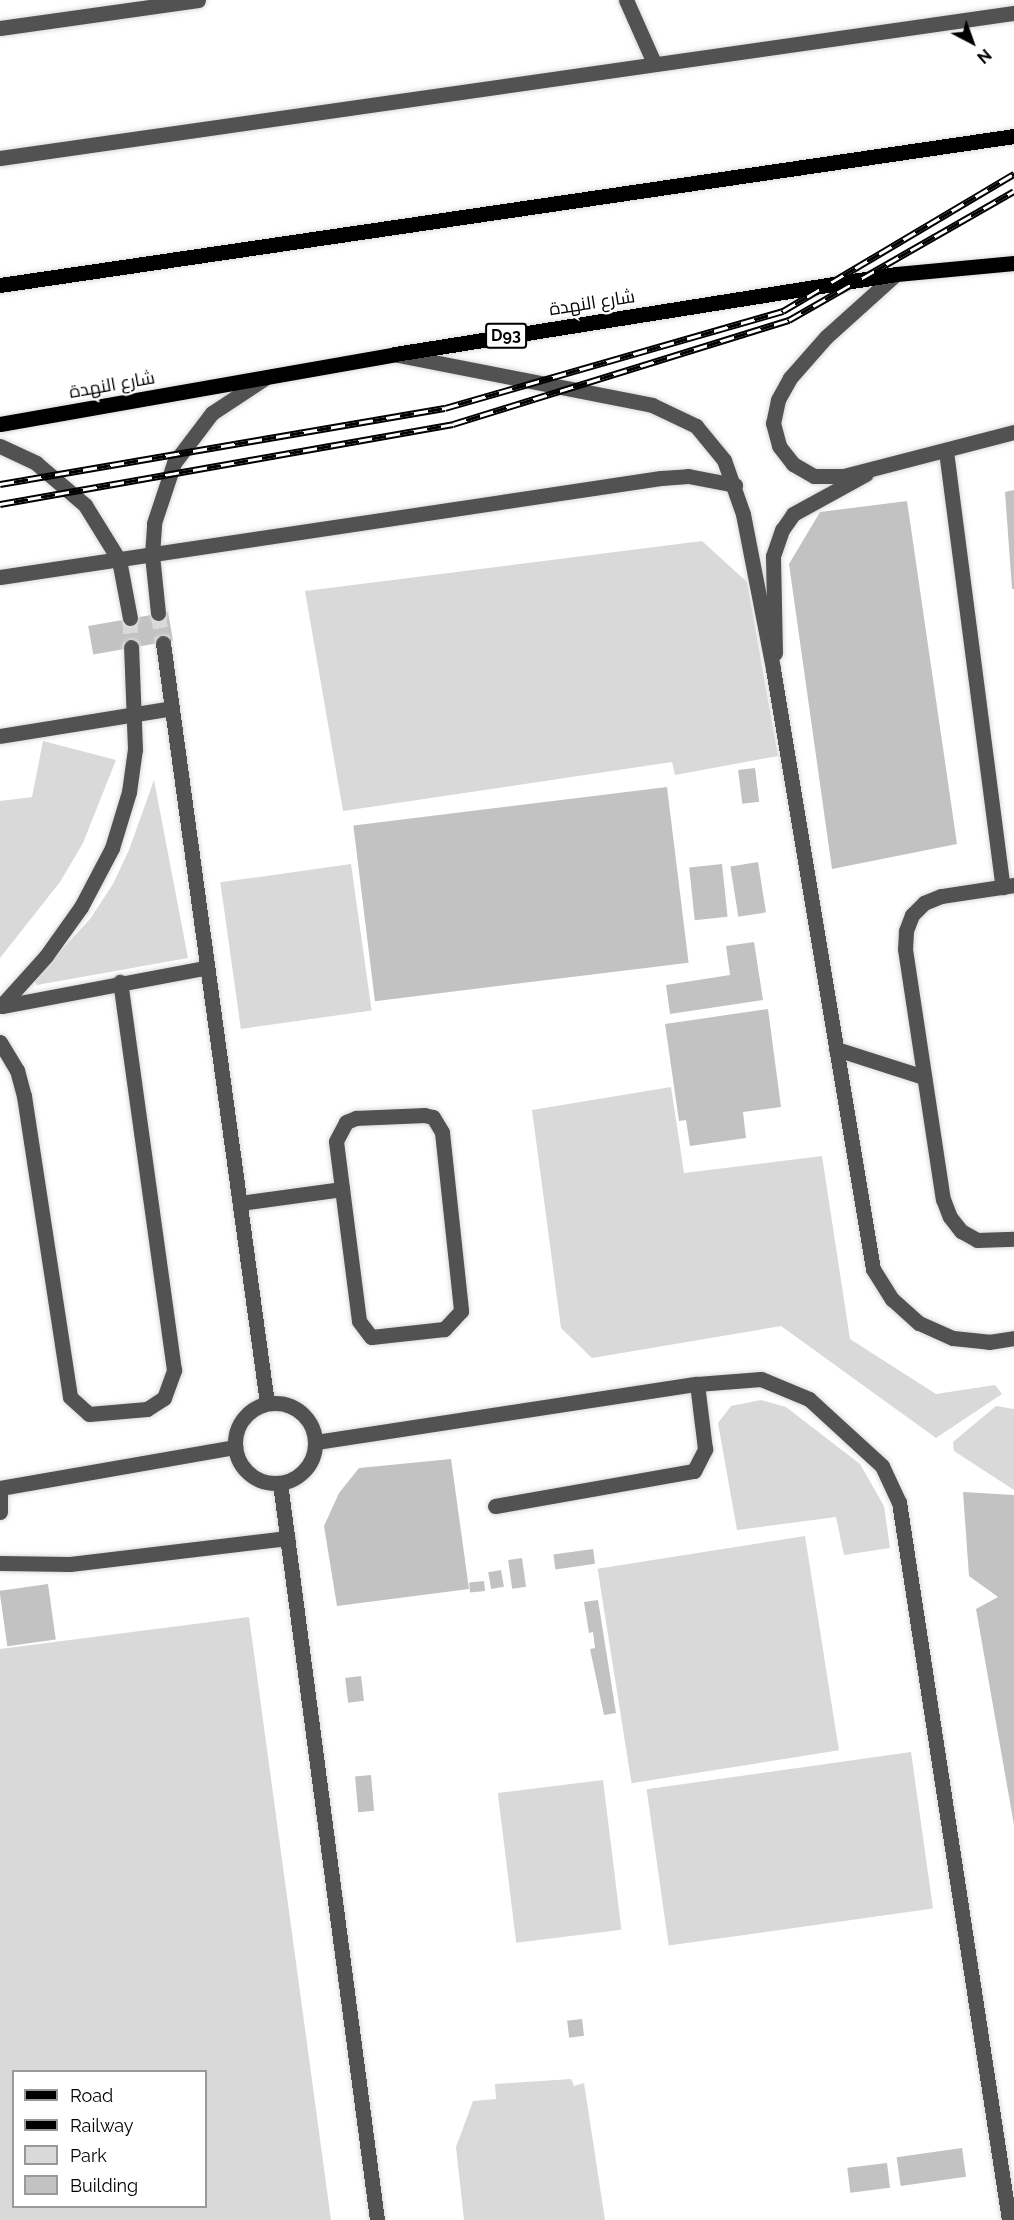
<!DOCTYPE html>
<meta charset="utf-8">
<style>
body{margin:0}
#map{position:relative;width:1014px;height:2220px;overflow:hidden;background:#fff;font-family:Raleway,Cairo,sans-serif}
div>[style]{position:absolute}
.green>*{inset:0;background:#d9d9d9;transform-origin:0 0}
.building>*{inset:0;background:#c2c2c2;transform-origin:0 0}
.minor-tunnel>*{height:15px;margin-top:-7.5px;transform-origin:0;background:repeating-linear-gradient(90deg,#d9d9d9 0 15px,transparent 0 23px)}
.roads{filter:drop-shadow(0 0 2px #dbdbdb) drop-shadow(0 0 2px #dbdbdb)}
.minor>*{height:15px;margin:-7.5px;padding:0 7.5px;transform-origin:7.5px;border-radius:7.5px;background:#525252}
.minor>.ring{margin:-7.5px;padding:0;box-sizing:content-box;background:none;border:15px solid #525252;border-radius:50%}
.major>*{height:15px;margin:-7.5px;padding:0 7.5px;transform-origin:7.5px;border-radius:7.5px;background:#000}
.rail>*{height:7px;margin-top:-3.5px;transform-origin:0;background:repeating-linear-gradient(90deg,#fff 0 14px,#000 0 28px);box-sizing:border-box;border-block:2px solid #000}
span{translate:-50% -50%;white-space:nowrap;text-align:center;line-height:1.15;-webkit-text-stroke:4.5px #fff;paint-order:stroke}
.shield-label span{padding:2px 4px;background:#fff;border:2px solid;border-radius:4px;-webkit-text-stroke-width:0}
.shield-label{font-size:16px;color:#000;font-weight:700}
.street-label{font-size:18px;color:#000}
.legend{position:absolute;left:12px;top:2070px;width:195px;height:138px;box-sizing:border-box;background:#fff;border:2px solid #999;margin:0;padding:8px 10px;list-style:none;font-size:18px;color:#000}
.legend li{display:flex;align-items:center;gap:12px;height:30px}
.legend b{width:30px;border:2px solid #999}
.north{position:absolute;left:942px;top:12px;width:60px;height:60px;-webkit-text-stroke:4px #fff;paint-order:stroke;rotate:139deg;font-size:16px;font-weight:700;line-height:24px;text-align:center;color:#000}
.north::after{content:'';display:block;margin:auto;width:21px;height:27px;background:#000;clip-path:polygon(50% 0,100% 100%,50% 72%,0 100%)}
</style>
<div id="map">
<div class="green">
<div style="clip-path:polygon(702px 541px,747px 582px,778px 756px,675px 775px,672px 762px,343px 811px,305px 591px)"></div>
<div style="clip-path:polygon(43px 741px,116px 760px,83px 843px,60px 882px,0 958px,0 801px,32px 797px)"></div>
<div style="clip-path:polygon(154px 780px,188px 958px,37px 985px,34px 980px,90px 919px,113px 884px,129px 850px)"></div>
<div style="left:351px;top:864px;width:148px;height:132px;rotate:82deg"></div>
<div style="clip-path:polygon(671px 1087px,684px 1173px,822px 1156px,850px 1339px,936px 1394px,995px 1385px,1002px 1394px,936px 1438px,781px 1326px,592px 1358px,561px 1328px,532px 1110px)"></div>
<div style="clip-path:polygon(761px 1400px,786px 1407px,860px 1464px,884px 1506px,890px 1548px,844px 1555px,836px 1517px,737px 1530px,718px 1423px,731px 1406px)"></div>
<div style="clip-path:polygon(996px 1406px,1014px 1409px,1014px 1490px,954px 1451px,953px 1442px)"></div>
<div style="left:805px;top:1536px;width:217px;height:210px;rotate:81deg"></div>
<div style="clip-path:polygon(evenodd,249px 1617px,331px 2220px,0 2220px,0 1649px,249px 1617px,14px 2072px,206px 2072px,206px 2206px,14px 2206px,14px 2072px)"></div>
<div style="left:911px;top:1752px;width:158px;height:267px;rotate:82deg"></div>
<div style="left:603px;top:1780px;width:151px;height:106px;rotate:83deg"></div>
<div style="clip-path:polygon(571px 2079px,574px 2086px,584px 2083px,605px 2220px,464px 2220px,456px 2147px,473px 2101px,496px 2099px,495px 2084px)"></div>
</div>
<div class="building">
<div style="clip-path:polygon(1014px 490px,1014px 589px,1012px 589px,1005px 492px)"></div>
<div style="clip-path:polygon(907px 501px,957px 844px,832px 869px,789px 564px,820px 512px)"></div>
<div style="left:168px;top:612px;width:29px;height:81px;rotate:80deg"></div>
<div style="left:755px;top:768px;width:34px;height:17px;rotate:83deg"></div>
<div style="left:667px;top:787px;width:177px;height:316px;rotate:83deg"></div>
<div style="left:758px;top:862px;width:51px;height:28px;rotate:81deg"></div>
<div style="left:722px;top:864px;width:53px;height:33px;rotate:84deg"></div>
<div style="clip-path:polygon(754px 942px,763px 1000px,670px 1014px,666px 985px,730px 975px,726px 946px)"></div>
<div style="clip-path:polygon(768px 1009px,781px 1107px,743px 1112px,746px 1138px,690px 1146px,686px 1120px,679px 1121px,665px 1024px)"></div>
<div style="clip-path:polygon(451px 1459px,469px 1589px,337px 1606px,324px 1526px,339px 1493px,359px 1468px)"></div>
<div style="clip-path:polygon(963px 1492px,1014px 1495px,1014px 1825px,976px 1609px,998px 1597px,969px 1576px)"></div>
<div style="left:593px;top:1549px;width:15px;height:40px;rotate:82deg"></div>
<div style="left:522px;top:1558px;width:29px;height:14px;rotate:82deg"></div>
<div style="left:501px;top:1570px;width:17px;height:13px;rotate:80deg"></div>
<div style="left:484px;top:1581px;width:10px;height:15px;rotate:84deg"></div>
<div style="left:48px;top:1584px;width:56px;height:49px;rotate:82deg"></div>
<div style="clip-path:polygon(598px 1600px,616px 1713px,604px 1715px,590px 1649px,595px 1648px,593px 1632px,589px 1633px,584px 1602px)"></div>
<div style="left:361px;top:1676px;width:25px;height:16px;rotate:83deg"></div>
<div style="left:371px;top:1775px;width:36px;height:16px;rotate:85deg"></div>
<div style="left:582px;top:2019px;width:17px;height:15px;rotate:83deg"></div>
<div style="left:962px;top:2148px;width:29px;height:66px;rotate:82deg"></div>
<div style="left:887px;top:2163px;width:25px;height:40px;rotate:83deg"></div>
</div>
<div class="minor-tunnel">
<div style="left:158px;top:613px;width:30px;rotate:81deg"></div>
<div style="left:130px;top:618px;width:29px;rotate:88deg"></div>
</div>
<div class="roads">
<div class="minor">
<div style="left:626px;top:0;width:69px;rotate:66deg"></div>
<div style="left:0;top:28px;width:200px;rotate:-8deg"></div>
<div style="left:0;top:158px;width:1024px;rotate:-8.14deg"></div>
<div style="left:896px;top:274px;width:94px;rotate:138deg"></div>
<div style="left:826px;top:337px;width:55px;rotate:131.3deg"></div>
<div style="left:790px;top:378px;width:25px;rotate:119deg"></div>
<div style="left:778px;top:400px;width:24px;rotate:102deg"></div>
<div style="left:773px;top:423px;width:24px;rotate:75deg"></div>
<div style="left:779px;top:446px;width:23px;rotate:52deg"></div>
<div style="left:793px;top:464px;width:24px;rotate:30deg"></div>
<div style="left:814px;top:476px;width:30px"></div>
<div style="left:844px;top:476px;width:176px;rotate:-14.5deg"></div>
<div style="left:398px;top:355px;width:259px;rotate:11.1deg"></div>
<div style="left:652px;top:405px;width:49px;rotate:25.5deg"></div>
<div style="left:696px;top:426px;width:44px;rotate:50.5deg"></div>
<div style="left:724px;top:460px;width:57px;rotate:70.6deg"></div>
<div style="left:743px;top:514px;width:158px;rotate:79deg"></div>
<div style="left:773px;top:669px;width:608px;rotate:80.54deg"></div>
<div style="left:873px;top:1269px;width:36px;rotate:58deg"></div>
<div style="left:892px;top:1299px;width:36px;rotate:42deg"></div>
<div style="left:919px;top:1323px;width:37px;rotate:24deg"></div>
<div style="left:953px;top:1338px;width:36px;rotate:6deg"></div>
<div style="left:989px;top:1342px;width:25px;rotate:-9deg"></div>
<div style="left:0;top:446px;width:40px;rotate:25deg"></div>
<div style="left:36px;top:463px;width:65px;rotate:40.6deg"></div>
<div style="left:85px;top:505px;width:65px;rotate:58.3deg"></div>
<div style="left:119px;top:560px;width:59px;rotate:79.3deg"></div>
<div style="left:946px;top:451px;width:440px;rotate:82.6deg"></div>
<div style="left:0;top:577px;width:668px;rotate:-8.52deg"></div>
<div style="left:661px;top:478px;width:27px;rotate:-4deg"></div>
<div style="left:688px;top:476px;width:48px;rotate:10.8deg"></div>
<div style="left:158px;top:613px;width:58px;rotate:-95.9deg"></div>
<div style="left:152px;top:555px;width:32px;rotate:-86deg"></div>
<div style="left:154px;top:523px;width:63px;rotate:-71.6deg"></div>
<div style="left:174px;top:463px;width:63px;rotate:-52.8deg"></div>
<div style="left:212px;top:413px;width:64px;rotate:-33.4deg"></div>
<div style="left:163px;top:643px;width:767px;rotate:82.21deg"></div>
<div style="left:775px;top:653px;width:97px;rotate:-91.2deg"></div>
<div style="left:773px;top:556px;width:28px;rotate:-71deg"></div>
<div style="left:782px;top:530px;width:19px;rotate:-55deg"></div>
<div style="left:793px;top:514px;width:83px;rotate:-28.7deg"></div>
<div style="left:0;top:736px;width:174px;rotate:-9.2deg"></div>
<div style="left:1014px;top:885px;width:74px;rotate:171.4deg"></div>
<div style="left:941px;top:896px;width:18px;rotate:158deg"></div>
<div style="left:924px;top:903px;width:17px;rotate:135deg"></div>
<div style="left:912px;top:915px;width:17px;rotate:111deg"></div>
<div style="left:906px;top:931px;width:18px;rotate:93deg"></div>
<div style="left:905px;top:949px;width:253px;rotate:81.4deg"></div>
<div style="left:943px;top:1199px;width:19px;rotate:69deg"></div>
<div style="left:950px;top:1217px;width:18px;rotate:52deg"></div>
<div style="left:961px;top:1231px;width:18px;rotate:29deg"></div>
<div style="left:977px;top:1240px;width:37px;rotate:-2deg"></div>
<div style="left:1px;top:1006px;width:67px;rotate:-48deg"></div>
<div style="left:46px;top:956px;width:60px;rotate:-54.5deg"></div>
<div style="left:81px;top:907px;width:67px;rotate:-62.3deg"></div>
<div style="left:112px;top:848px;width:59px;rotate:-73.1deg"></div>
<div style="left:129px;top:792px;width:43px;rotate:-82.1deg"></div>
<div style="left:135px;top:749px;width:102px;rotate:-92.2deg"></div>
<div style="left:3px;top:1006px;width:206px;rotate:-10.7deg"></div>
<div style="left:0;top:1042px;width:33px;rotate:59deg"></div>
<div style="left:17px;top:1070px;width:27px;rotate:75deg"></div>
<div style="left:24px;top:1096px;width:304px;rotate:81.3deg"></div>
<div style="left:70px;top:1397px;width:25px;rotate:42deg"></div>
<div style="left:89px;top:1414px;width:58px;rotate:-4.9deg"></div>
<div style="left:147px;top:1409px;width:20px;rotate:-33deg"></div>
<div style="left:164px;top:1398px;width:30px;rotate:-70deg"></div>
<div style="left:174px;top:1370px;width:392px;rotate:-97.9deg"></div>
<div style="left:836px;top:1049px;width:92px;rotate:17.7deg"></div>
<div style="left:424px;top:1115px;width:9px;rotate:13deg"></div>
<div style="left:433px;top:1117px;width:17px;rotate:59deg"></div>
<div style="left:442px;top:1132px;width:180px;rotate:83.9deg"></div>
<div style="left:461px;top:1311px;width:25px;rotate:133deg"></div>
<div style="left:444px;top:1329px;width:73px;rotate:173.7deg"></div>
<div style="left:371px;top:1337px;width:20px;rotate:-127deg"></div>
<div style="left:359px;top:1321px;width:181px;rotate:-97.3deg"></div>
<div style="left:336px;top:1141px;width:21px;rotate:-62deg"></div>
<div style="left:346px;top:1122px;width:11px;rotate:-22deg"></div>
<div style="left:356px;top:1118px;width:68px;rotate:-2.5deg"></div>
<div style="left:240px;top:1203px;width:103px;rotate:-7.8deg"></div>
<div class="ring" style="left:235px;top:1403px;width:65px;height:65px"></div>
<div style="left:316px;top:1442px;width:385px;rotate:-8.7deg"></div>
<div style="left:697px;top:1384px;width:64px;rotate:-4.5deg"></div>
<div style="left:761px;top:1379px;width:52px;rotate:22.6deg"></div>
<div style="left:809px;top:1399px;width:99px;rotate:42.5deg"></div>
<div style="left:882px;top:1466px;width:40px;rotate:65deg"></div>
<div style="left:899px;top:1502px;width:726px;rotate:81.29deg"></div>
<div style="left:280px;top:1483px;width:743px;rotate:82.5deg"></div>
<div style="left:0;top:1488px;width:239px;rotate:-9.9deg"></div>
<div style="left:0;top:1495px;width:17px;rotate:90deg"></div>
<div style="left:495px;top:1506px;width:202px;rotate:-10deg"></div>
<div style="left:694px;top:1471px;width:25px;rotate:-63deg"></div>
<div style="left:705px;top:1449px;width:65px;rotate:-97deg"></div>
<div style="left:0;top:1563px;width:70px;rotate:0.8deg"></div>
<div style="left:70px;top:1564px;width:219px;rotate:-6.8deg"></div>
</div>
<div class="major">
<div style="left:0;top:285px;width:1025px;rotate:-8.36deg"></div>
<div style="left:0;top:424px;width:401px;rotate:-10deg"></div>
<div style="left:395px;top:354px;width:507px;rotate:-9.07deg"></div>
<div style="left:896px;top:274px;width:119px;rotate:-5.3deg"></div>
</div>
</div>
<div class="rail">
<div style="left:0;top:484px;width:451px;rotate:-9.7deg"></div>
<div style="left:445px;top:408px;width:352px;rotate:-16deg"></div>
<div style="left:783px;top:311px;width:269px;rotate:-30.7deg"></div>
<div style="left:0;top:504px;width:460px;rotate:-10deg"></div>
<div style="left:453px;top:424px;width:352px;rotate:-17.2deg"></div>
<div style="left:789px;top:320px;width:259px;rotate:-29.8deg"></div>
</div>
<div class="shield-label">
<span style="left:506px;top:336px">D93</span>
</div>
<div class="street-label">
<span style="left:592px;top:303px;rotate:-9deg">شارع النهدة</span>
<span style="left:112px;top:385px;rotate:-10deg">شارع النهدة</span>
</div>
<ul class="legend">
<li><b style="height:8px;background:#000"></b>Road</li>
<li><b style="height:8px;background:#000"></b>Railway</li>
<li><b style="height:16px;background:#d9d9d9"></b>Park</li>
<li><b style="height:16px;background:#c2c2c2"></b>Building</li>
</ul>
<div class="north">N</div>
</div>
